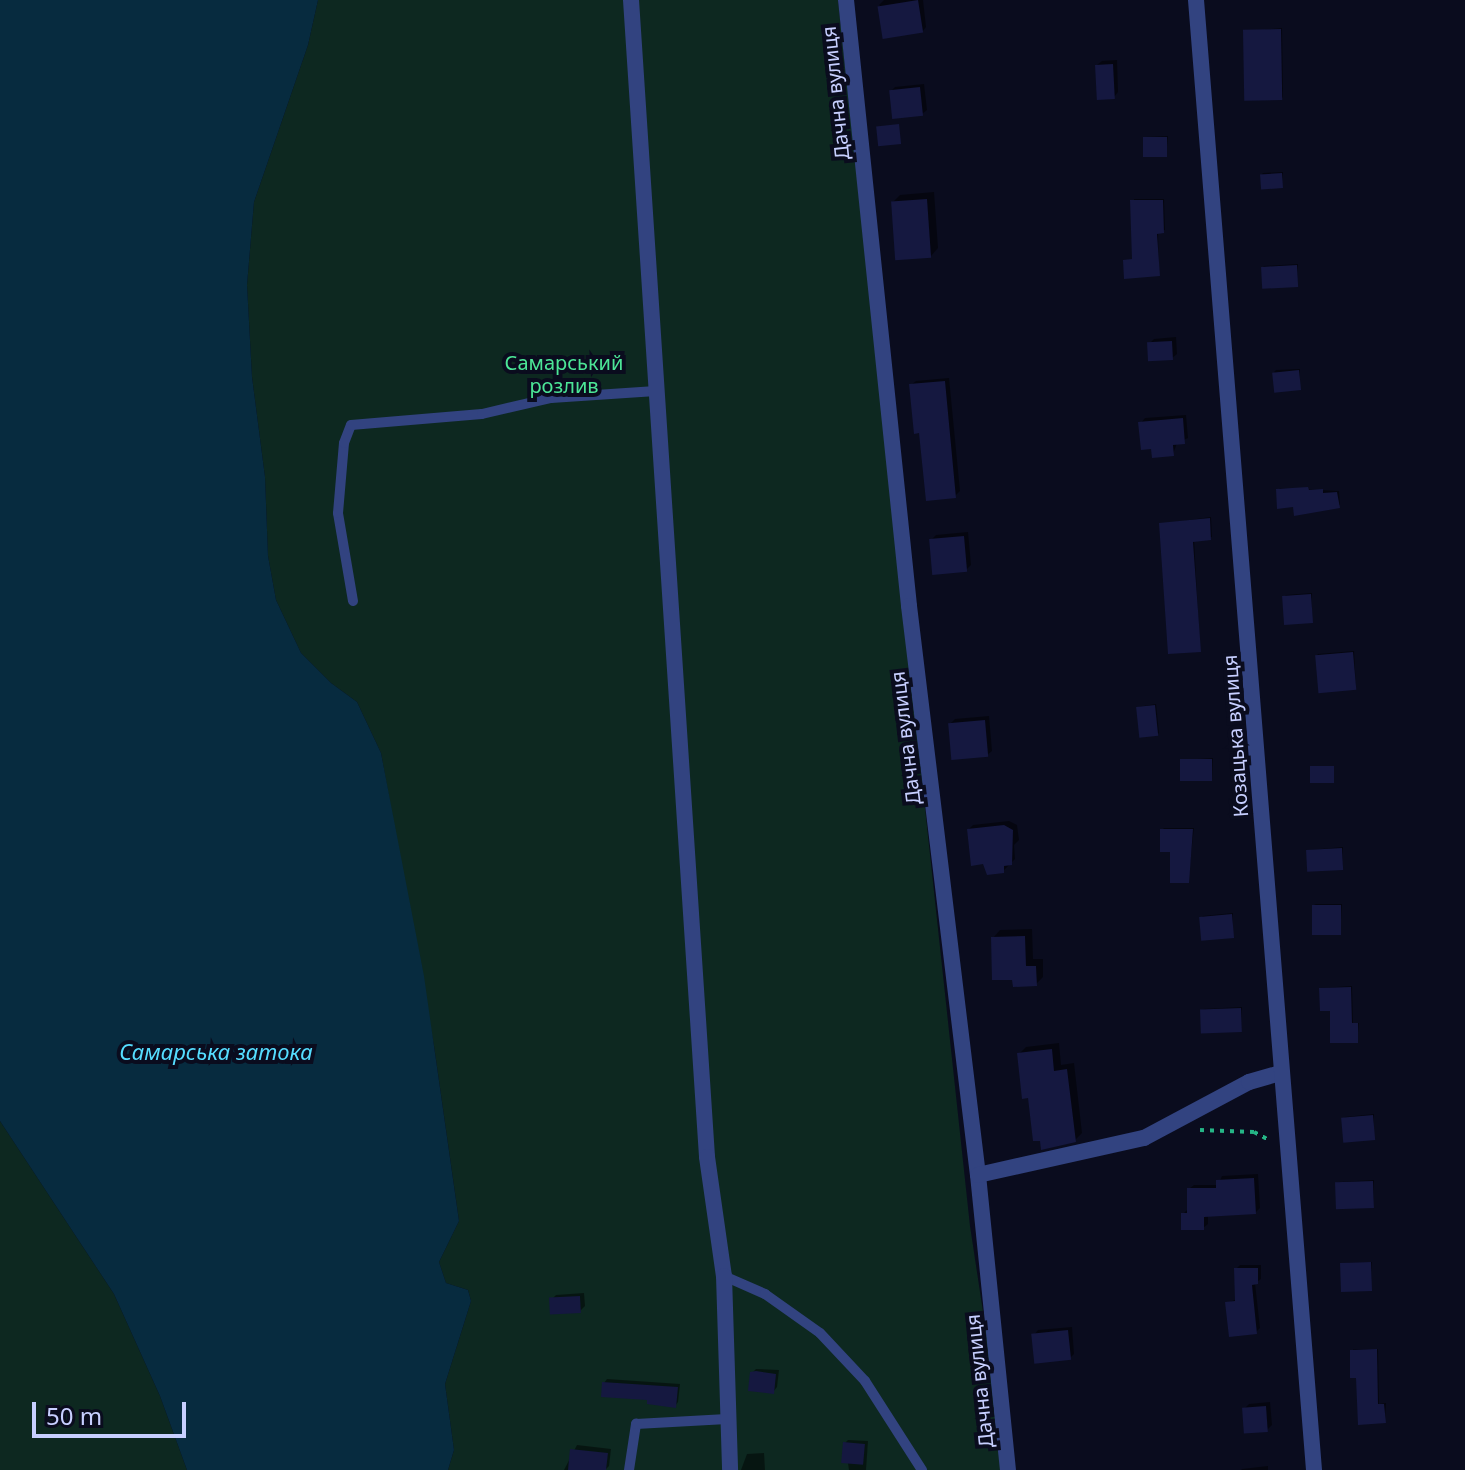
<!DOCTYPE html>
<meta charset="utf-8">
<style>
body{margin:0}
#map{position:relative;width:1465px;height:1470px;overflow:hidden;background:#0a0c1e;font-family:"Noto Sans",sans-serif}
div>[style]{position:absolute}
.green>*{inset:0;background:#0d2820}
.water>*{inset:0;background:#072b3f}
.shadow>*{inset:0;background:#0007}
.building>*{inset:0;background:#151840;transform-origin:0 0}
.path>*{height:4px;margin-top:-2px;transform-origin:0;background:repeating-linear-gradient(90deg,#25b586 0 4px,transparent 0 10px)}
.service>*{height:10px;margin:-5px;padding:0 5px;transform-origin:5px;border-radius:5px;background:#324380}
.minor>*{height:16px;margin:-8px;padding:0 8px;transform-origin:8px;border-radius:8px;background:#324380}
.tertiary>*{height:16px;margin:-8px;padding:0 8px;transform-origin:8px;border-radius:8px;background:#324380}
span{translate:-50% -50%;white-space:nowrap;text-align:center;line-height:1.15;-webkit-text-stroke:8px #0a0c1e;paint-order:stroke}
.street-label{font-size:20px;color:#c7cfff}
.park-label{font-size:20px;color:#4ce697}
.water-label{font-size:22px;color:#5df;font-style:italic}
.scale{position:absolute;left:32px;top:1402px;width:154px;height:36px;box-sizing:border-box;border:4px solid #c7cfff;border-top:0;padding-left:10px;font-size:24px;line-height:28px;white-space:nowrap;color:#c7cfff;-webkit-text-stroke:6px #0a0c1e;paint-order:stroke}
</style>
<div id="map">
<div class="green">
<div style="clip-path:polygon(318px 0,838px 0,970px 1226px,1007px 1470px,448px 1470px,454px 1450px,445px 1384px,471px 1301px,468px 1290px,446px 1283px,439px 1262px,459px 1221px,434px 1046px,381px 753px,357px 702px,331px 683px,301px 653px,276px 600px,268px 556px,265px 477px,252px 377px,247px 285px,254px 202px,308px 45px)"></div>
<div style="clip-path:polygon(0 1121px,114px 1294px,160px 1396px,187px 1470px,0 1470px)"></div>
</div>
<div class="water">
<div style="clip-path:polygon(0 0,318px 0,308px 45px,254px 202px,247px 285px,252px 377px,265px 477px,268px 556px,276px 600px,301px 653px,331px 683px,357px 702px,381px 753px,424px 976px,459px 1221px,439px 1262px,446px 1283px,468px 1290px,471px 1301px,445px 1384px,454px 1450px,448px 1470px,187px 1470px,160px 1396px,114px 1294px,0 1121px)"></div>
</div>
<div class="shadow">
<div style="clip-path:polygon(884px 0,923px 0,926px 27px,922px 32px,879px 5px)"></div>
<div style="clip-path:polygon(1282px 28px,1283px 97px,1282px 98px,1245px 32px)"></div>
<div style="clip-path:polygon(1117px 60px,1118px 92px,1114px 97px,1097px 65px,1102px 61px)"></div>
<div style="clip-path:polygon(924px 84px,927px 110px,922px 114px,891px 91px,895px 87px)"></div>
<div style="clip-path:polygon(1168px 136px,1166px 155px,1145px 138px,1147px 137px)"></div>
<div style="clip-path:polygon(1283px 172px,1282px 186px,1262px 174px,1263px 173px)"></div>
<div style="clip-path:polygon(934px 192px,938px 248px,931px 256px,893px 202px,900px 195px)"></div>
<div style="clip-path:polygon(1134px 199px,1164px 199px,1165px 230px,1158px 232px,1159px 274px,1125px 261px,1134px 259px)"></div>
<div style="clip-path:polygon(1298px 264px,1297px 285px,1263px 267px,1264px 266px)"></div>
<div style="clip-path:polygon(1176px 337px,1177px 354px,1172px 358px,1149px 344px,1154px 339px)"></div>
<div style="clip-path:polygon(1300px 369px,1300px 388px,1274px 372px,1276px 370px)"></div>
<div style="clip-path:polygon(949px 378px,960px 491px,955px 496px,921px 431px,911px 385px,916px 381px)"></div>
<div style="clip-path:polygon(1186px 415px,1188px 438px,1177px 443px,1173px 454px,1153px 447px,1141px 423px,1145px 418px)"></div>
<div style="clip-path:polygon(1279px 488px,1339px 491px,1340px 505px,1295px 505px)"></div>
<div style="clip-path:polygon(1211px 517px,1212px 537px,1194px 539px,1200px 650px,1161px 524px)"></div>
<div style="clip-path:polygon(968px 532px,971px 565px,966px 570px,931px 540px,936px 535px)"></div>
<div style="clip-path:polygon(1312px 593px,1312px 621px,1284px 597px,1286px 595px)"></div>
<div style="clip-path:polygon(1354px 651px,1356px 688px,1317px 655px,1318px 654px)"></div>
<div style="clip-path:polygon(1156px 704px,1159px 733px,1157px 734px,1138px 707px)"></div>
<div style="clip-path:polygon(989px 716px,992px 751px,987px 755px,950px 724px,955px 719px)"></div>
<div style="clip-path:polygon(1213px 758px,1212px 779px,1182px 761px,1184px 760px)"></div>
<div style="clip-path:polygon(1009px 821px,1017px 825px,1019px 840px,1014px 845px,1015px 859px,1003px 871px,969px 829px,973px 825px)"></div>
<div style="clip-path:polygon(1164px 828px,1194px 828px,1188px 881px,1162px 830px)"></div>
<div style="clip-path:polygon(1343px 847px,1343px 868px,1308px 851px,1310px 850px)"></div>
<div style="clip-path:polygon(1316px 904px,1342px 904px,1340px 933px,1314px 905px)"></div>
<div style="clip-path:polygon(1233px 913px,1233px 936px,1201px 918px,1203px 916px)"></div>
<div style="clip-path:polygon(1032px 929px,1033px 959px,1043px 959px,1043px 977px,1036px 984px,993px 938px,1000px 930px)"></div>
<div style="clip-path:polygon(1352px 986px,1353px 1023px,1359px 1023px,1357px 1041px,1321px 988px)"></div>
<div style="clip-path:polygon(1242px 1007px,1241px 1030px,1202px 1010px,1204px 1009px)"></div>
<div style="clip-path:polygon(1059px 1043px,1061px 1065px,1074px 1063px,1082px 1133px,1075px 1140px,1019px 1054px,1026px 1047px)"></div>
<div style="clip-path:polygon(1374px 1114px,1374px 1138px,1343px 1119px,1345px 1117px)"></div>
<div style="clip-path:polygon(1258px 1174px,1260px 1208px,1256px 1212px,1208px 1215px,1208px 1224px,1203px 1228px,1183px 1214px,1189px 1208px,1189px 1189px,1194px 1185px,1218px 1185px,1222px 1176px)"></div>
<div style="clip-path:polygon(1374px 1180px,1374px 1206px,1337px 1183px,1339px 1182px)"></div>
<div style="clip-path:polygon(1372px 1262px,1371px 1289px,1342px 1265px,1344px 1263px)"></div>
<div style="clip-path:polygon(1240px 1265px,1261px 1265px,1261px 1279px,1255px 1283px,1260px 1328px,1256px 1332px,1228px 1303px,1237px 1299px,1236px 1269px)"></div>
<div style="clip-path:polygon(584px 1293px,585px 1306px,580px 1311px,551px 1300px,556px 1295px)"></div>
<div style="clip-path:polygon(1072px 1327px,1074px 1354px,1070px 1358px,1034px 1335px,1038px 1330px)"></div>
<div style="clip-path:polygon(1353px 1349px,1378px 1349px,1379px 1404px,1386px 1403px,1385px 1421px,1358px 1376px)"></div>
<div style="clip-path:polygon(756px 1369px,779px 1370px,777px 1387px,773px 1392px,752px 1373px)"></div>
<div style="clip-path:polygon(607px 1379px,680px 1384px,678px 1402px,675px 1406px,604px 1383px)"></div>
<div style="clip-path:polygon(1270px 1402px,1272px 1425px,1267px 1430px,1244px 1409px,1249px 1404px)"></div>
<div style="clip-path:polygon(848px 1440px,868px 1441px,866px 1470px,849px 1470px,845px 1443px)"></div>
<div style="clip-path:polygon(577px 1445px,611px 1449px,609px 1466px,605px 1470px,564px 1470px)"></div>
<div style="clip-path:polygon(764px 1453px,765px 1470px,741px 1470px,747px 1454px)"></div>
<div style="clip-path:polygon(1268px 1466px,1268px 1470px,1241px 1470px,1242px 1469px)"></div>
</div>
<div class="building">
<div style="left:918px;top:0;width:33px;height:41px;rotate:81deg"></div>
<div style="left:1281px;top:29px;width:71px;height:38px;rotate:89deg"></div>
<div style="left:1113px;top:64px;width:35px;height:18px;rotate:87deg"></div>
<div style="left:920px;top:87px;width:29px;height:31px;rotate:84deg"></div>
<div style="left:899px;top:124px;width:20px;height:23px;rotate:84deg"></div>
<div style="left:1167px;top:137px;width:20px;height:24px;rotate:90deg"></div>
<div style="left:1282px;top:173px;width:15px;height:22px;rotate:86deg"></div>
<div style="left:927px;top:199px;width:59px;height:36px;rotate:86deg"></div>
<div style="clip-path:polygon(1130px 200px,1163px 200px,1164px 233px,1157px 234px,1160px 276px,1124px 279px,1123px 260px,1132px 259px)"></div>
<div style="left:1297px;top:265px;width:22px;height:36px;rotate:87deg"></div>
<div style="left:1172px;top:341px;width:19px;height:25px;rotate:87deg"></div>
<div style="left:1299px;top:370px;width:20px;height:27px;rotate:84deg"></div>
<div style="clip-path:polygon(945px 381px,956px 498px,926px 501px,919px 433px,914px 434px,909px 384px)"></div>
<div style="clip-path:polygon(1183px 418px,1185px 444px,1173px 445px,1174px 456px,1152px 458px,1151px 449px,1141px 450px,1138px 422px)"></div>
<div style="clip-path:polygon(1308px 487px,1309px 490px,1323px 489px,1323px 493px,1337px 492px,1340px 508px,1294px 516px,1293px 507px,1277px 509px,1276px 489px)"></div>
<div style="clip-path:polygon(1210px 518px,1211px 540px,1193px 542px,1201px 652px,1168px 654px,1159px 523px)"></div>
<div style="left:964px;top:536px;width:36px;height:35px;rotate:85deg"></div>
<div style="left:1311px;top:594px;width:29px;height:29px;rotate:86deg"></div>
<div style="left:1353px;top:652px;width:38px;height:38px;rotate:85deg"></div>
<div style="left:1155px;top:705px;width:31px;height:19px;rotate:84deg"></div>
<div style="left:985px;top:720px;width:37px;height:37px;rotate:85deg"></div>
<div style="left:1212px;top:759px;width:22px;height:32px;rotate:90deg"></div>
<div style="left:1310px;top:766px;width:24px;height:17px"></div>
<div style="clip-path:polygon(1004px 825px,1013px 830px,1012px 865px,1004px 866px,1004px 873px,987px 875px,983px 864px,971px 866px,967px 829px)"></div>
<div style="clip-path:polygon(1160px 829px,1193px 829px,1189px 883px,1170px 883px,1170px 852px,1160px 852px)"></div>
<div style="left:1342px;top:848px;width:22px;height:36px;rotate:87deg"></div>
<div style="left:1312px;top:905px;width:29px;height:30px"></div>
<div style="left:1232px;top:914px;width:24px;height:33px;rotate:85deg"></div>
<div style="clip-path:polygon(1025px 936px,1026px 966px,1036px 966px,1037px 986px,1013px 987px,1012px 980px,992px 980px,991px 937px)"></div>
<div style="clip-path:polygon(1351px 987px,1352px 1023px,1358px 1023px,1358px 1043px,1330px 1043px,1330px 1011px,1320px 1011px,1319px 988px)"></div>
<div style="left:1241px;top:1008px;width:24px;height:41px;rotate:88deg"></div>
<div style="clip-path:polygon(1052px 1049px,1054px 1071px,1067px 1069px,1076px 1142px,1041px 1150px,1040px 1141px,1033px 1141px,1028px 1098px,1022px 1099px,1017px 1053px)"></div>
<div style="left:1373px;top:1115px;width:25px;height:32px;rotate:85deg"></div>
<div style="clip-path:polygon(1254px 1178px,1256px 1214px,1204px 1217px,1204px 1230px,1181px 1230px,1181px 1213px,1187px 1213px,1187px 1188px,1216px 1188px,1216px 1180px)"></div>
<div style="left:1373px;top:1181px;width:27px;height:38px;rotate:88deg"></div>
<div style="left:1371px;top:1262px;width:29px;height:31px;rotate:88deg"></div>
<div style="clip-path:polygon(1234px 1268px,1258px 1268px,1258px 1284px,1252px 1285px,1257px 1334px,1229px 1337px,1225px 1302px,1235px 1301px)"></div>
<div style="left:580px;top:1296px;width:17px;height:31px;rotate:87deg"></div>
<div style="left:1068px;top:1330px;width:30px;height:37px;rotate:84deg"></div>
<div style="clip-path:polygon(1377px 1349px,1378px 1404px,1384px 1404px,1386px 1423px,1358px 1425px,1356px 1378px,1350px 1378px,1350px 1350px)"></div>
<div style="clip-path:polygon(756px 1371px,776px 1374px,774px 1394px,748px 1391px,750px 1372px)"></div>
<div style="clip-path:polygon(602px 1382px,678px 1387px,676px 1408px,647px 1404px,647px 1400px,601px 1397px)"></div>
<div style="left:1266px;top:1406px;width:26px;height:24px;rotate:86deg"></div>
<div style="left:843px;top:1442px;width:22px;height:21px;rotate:5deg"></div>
<div style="clip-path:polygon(570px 1449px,608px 1453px,606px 1470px,568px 1470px)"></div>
</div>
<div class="path">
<div style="left:1200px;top:1130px;width:54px;rotate:2.1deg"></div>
<div style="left:1254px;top:1132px;width:17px;rotate:28deg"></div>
</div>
<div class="service">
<div style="left:353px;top:601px;width:89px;rotate:-99.7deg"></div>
<div style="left:338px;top:513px;width:70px;rotate:-85.1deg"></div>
<div style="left:344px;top:443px;width:19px;rotate:-69deg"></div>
<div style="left:351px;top:425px;width:131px;rotate:-4.8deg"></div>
<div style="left:482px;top:414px;width:71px;rotate:-13.1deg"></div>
<div style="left:551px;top:398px;width:105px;rotate:-3.8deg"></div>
<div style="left:724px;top:1276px;width:45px;rotate:23.7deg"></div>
<div style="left:765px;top:1294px;width:67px;rotate:35.3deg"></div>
<div style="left:820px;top:1333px;width:66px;rotate:46.8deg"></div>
<div style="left:865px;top:1381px;width:106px;rotate:57.4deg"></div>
<div style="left:629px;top:1470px;width:47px;rotate:-81.3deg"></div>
<div style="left:636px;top:1424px;width:91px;rotate:-3.1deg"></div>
</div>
<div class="minor">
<div style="left:631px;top:0;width:1159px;rotate:86.24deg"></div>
<div style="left:707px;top:1157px;width:120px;rotate:81.9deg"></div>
<div style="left:724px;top:1276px;width:194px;rotate:88.2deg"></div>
<div style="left:846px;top:0;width:609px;rotate:84.06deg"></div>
<div style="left:909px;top:606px;width:573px;rotate:83.09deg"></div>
<div style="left:978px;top:1175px;width:297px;rotate:84.2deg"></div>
<div style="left:978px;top:1175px;width:170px;rotate:-12.6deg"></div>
<div style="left:1144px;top:1138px;width:119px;rotate:-28.1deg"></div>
<div style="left:1249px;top:1082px;width:32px;rotate:-16deg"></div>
</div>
<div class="tertiary">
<div style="left:1196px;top:0;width:1475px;rotate:85.41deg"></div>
</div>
<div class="street-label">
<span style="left:835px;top:93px;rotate:-96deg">Дачна вулиця</span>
<span style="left:1235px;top:736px;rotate:-94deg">Козацька вулиця</span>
<span style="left:905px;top:738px;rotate:-97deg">Дачна вулиця</span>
<span style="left:979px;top:1381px;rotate:-96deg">Дачна вулиця</span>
</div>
<div class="park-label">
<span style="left:564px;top:374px">Самарський<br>розлив</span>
</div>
<div class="water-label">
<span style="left:216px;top:1052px">Самарська затока</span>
</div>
<div class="scale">50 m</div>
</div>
